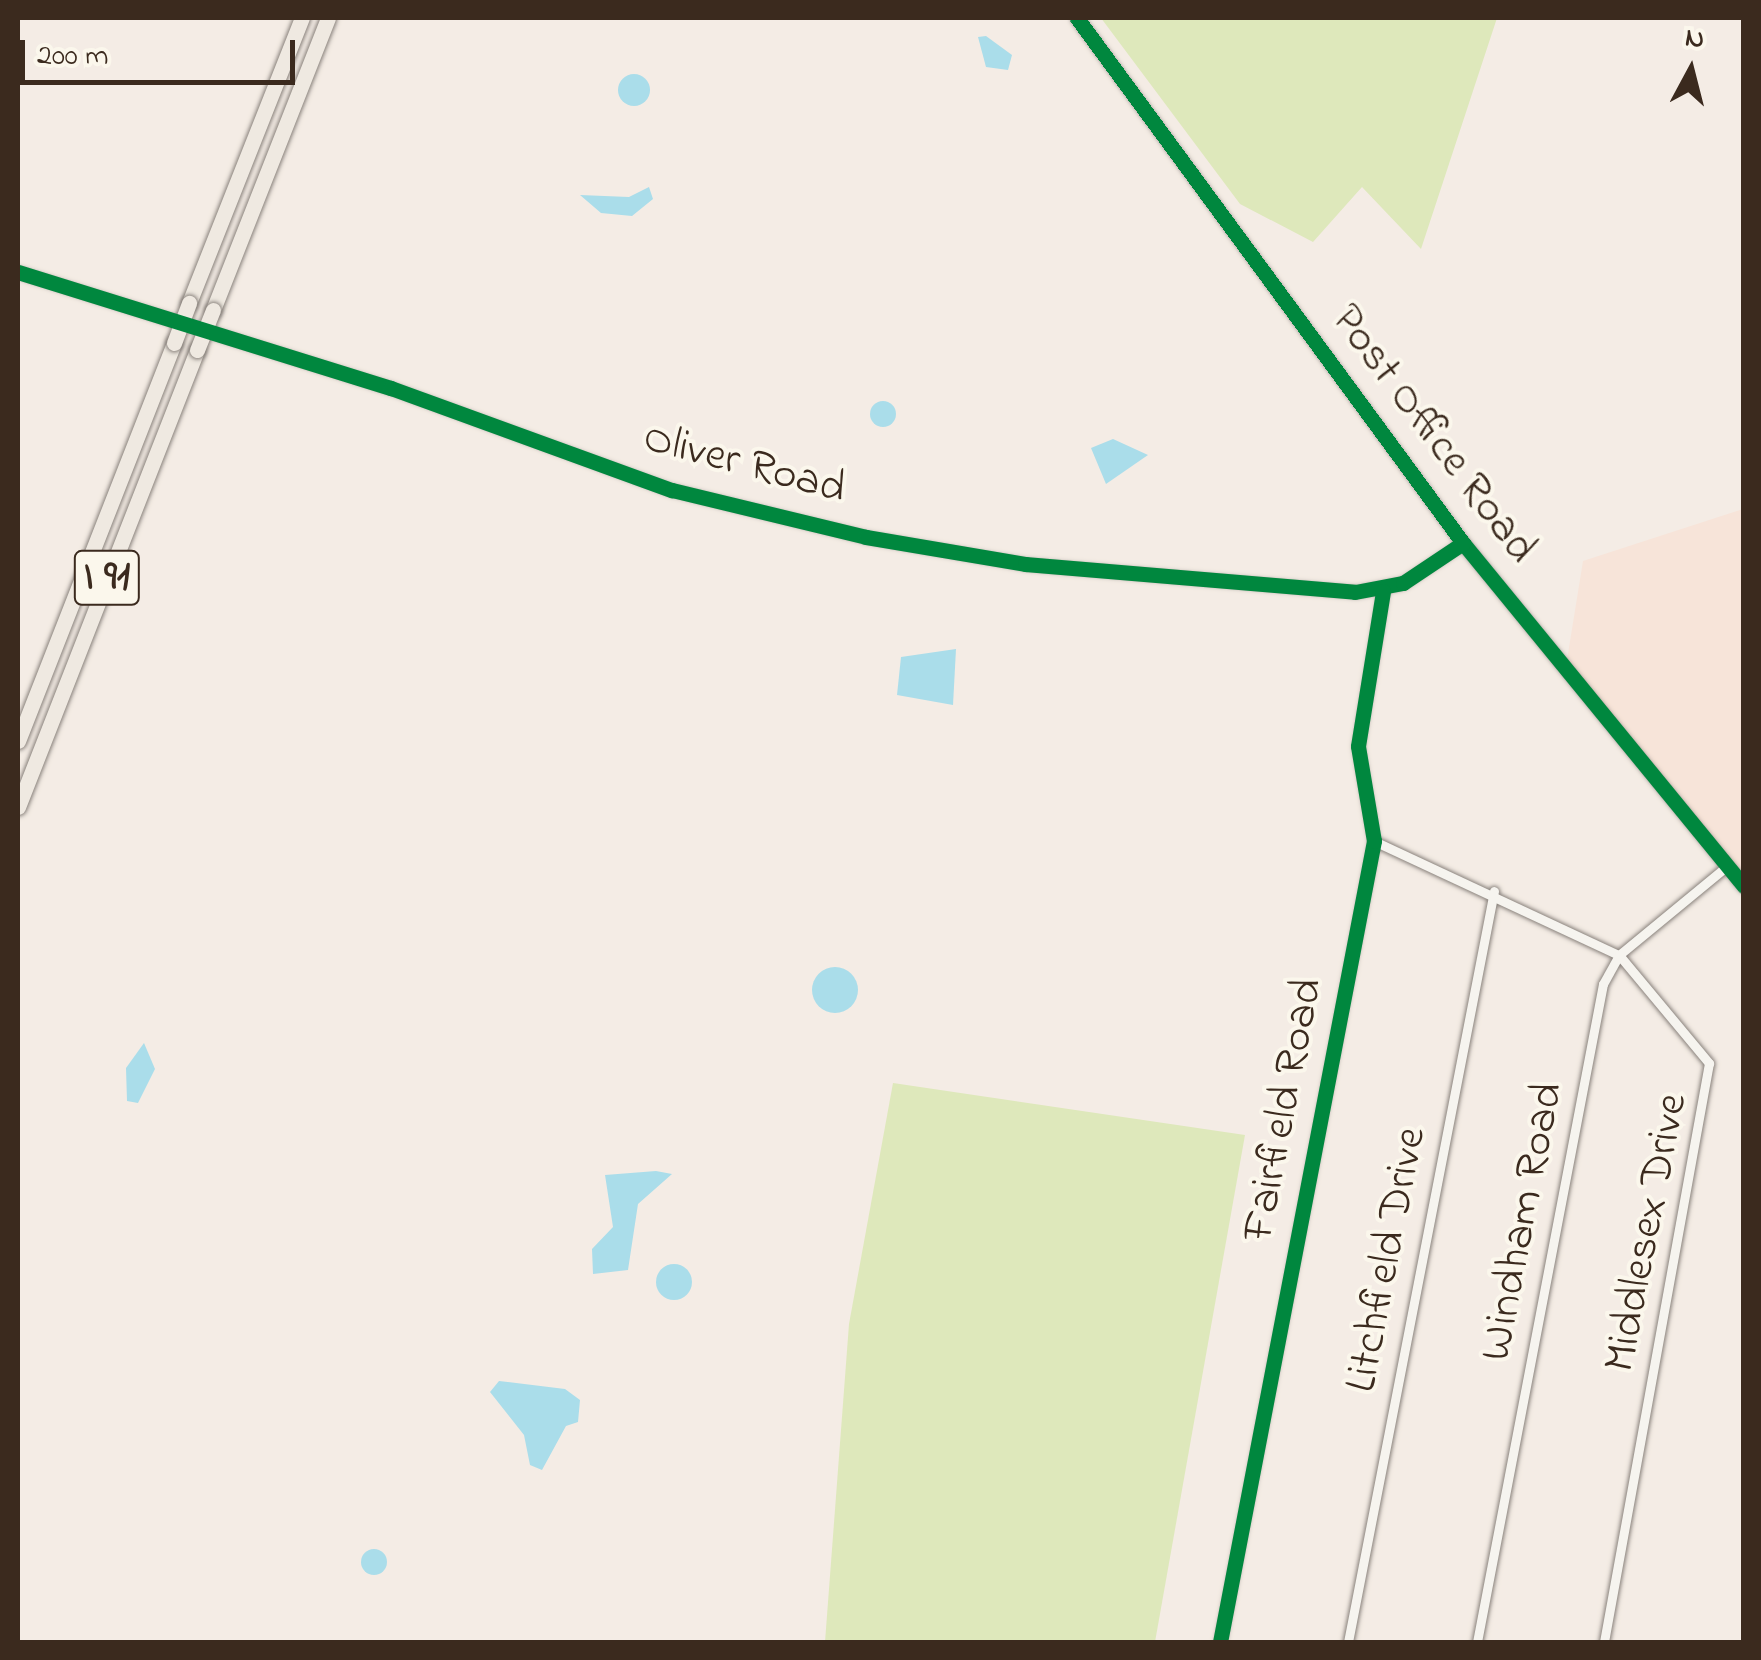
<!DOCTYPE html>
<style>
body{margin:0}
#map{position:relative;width:1761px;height:1660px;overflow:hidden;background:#f4ece5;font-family:"Indie Flower",sans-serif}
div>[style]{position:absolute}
.built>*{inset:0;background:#f7e4d9}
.green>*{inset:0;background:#dee8bb}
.water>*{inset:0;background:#aaddea}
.round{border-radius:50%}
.roads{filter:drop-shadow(0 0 2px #89827c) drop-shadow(0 0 2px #89827c)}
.minor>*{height:9px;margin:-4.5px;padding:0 4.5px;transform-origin:4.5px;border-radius:4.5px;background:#f6f4ef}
.tertiary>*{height:11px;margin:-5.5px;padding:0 5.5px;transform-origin:5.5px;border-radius:5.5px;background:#f6f4ef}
.motorway>*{height:15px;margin:-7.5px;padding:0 7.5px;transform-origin:7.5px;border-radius:7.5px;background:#efe9e1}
.bridges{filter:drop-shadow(0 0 2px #89827c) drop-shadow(0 0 2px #89827c)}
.motorway-bridge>*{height:15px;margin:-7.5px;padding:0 7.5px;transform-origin:7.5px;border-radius:7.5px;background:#efe9e1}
.cycleway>*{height:15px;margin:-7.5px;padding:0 7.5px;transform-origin:7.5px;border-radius:7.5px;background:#00873e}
span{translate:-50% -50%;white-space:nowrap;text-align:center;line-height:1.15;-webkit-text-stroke:8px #fbf7ec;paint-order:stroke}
.shield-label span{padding:2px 8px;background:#fbf7ec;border:2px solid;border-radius:8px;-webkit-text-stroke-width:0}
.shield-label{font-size:42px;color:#3b2a1e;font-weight:700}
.street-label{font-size:45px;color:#3b2a1e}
.frame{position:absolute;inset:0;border:20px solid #3b2a1e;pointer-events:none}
.north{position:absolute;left:1641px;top:20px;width:100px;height:100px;-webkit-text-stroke:8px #fbf7ec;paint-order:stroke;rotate:7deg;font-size:28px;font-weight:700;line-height:40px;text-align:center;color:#3b2a1e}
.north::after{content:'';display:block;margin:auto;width:35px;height:45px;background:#3b2a1e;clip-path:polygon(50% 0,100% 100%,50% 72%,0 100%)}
.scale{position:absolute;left:20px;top:40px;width:275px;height:45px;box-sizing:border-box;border:5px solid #3b2a1e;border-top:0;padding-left:12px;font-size:30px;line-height:35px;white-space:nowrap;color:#3b2a1e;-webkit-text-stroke:8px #fbf7ec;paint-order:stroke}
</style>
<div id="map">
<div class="built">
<div style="clip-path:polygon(1743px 509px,1743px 889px,1566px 666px,1583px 561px)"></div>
</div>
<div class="green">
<div style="clip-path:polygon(1101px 18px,1497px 18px,1421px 249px,1362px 187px,1313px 242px,1240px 204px)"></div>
<div style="clip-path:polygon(893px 1083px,1245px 1135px,1155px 1642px,825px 1642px,849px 1324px)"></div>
</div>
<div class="water">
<div style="clip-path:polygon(986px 36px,1012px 55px,1008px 70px,986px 67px,978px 37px)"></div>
<div class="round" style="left:618px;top:74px;width:32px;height:32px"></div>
<div style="clip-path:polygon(649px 187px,653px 199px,632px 216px,601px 213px,580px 195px,629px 197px)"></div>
<div class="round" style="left:870px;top:401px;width:26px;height:26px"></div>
<div style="clip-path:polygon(1113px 439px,1148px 455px,1106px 484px,1091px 448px)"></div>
<div style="clip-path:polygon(956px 649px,953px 705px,897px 695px,901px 657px)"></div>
<div class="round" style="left:812px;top:967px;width:46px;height:46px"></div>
<div style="clip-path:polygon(144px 1043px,155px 1069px,138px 1103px,127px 1101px,126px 1068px)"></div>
<div style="clip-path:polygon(656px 1171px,672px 1174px,638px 1204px,628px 1270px,593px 1274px,592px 1249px,613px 1227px,605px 1175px)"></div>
<div class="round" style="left:656px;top:1264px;width:36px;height:36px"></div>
<div style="clip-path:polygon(499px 1381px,565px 1389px,580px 1400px,578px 1422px,566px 1426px,542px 1470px,530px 1465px,524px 1435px,490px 1392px)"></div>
<div class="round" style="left:361px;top:1549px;width:26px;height:26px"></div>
</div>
<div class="roads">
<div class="minor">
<div style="left:18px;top:272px;width:391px;rotate:17.3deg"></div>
<div style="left:391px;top:388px;width:299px;rotate:20deg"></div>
<div style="left:672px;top:490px;width:200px;rotate:13.6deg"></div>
<div style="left:866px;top:537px;width:161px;rotate:9.6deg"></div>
<div style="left:1025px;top:564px;width:331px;rotate:4.8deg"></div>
<div style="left:1355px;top:592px;width:49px;rotate:-10.6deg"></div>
<div style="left:1403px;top:583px;width:72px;rotate:-33.7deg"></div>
<div style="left:1374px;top:841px;width:270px;rotate:25deg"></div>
<div style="left:1619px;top:955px;width:141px;rotate:50.2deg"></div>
<div style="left:1709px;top:1063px;width:588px;rotate:100.28deg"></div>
<div style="left:1220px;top:1642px;width:816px;rotate:-79.12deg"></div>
<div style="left:1374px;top:841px;width:96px;rotate:-99.6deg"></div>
<div style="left:1358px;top:746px;width:157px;rotate:-80.8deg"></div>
<div style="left:1348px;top:1642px;width:765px;rotate:-79deg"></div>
<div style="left:1477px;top:1642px;width:670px;rotate:-79.16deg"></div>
<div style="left:1603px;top:984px;width:33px;rotate:-61deg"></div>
<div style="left:1619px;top:955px;width:140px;rotate:-39.5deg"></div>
</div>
<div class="tertiary">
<div style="left:1077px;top:18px;width:652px;rotate:53.68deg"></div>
<div style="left:1463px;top:543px;width:443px;rotate:50.7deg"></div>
</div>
<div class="motorway">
<div style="left:189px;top:303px;width:307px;rotate:-68.4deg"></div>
<div style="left:213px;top:310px;width:314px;rotate:-68.5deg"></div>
<div style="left:18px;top:741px;width:427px;rotate:-68.6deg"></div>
<div style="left:18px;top:807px;width:491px;rotate:-68.6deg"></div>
</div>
</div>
<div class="bridges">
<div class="motorway-bridge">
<div style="left:174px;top:343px;width:43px;rotate:-69.4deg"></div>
<div style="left:197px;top:350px;width:43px;rotate:-68.2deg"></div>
</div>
</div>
<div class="cycleway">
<div style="left:1077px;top:18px;width:652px;rotate:53.68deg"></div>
<div style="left:1463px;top:543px;width:443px;rotate:50.7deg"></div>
<div style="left:18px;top:272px;width:391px;rotate:17.3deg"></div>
<div style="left:391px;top:388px;width:299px;rotate:20deg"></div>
<div style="left:672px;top:490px;width:200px;rotate:13.6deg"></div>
<div style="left:866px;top:537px;width:161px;rotate:9.6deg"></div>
<div style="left:1025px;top:564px;width:331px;rotate:4.8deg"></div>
<div style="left:1355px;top:592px;width:49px;rotate:-10.6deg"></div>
<div style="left:1403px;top:583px;width:72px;rotate:-33.7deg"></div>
<div style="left:1220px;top:1642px;width:816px;rotate:-79.12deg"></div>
<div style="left:1374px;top:841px;width:96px;rotate:-99.6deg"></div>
<div style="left:1358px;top:746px;width:157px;rotate:-80.8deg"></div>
</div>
<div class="shield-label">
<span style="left:107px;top:578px">I 91</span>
</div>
<div class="street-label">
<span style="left:1432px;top:435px;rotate:53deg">Post Office Road</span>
<span style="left:744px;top:465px;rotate:15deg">Oliver Road</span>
<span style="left:1285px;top:1110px;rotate:-79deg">Fairfield Road</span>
<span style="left:1524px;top:1222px;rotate:-79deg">Windham Road</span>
<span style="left:1648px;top:1233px;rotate:-79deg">Middlesex Drive</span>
<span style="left:1388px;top:1260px;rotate:-79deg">Litchfield Drive</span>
</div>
<div class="frame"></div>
<div class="north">N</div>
<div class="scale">200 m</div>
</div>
